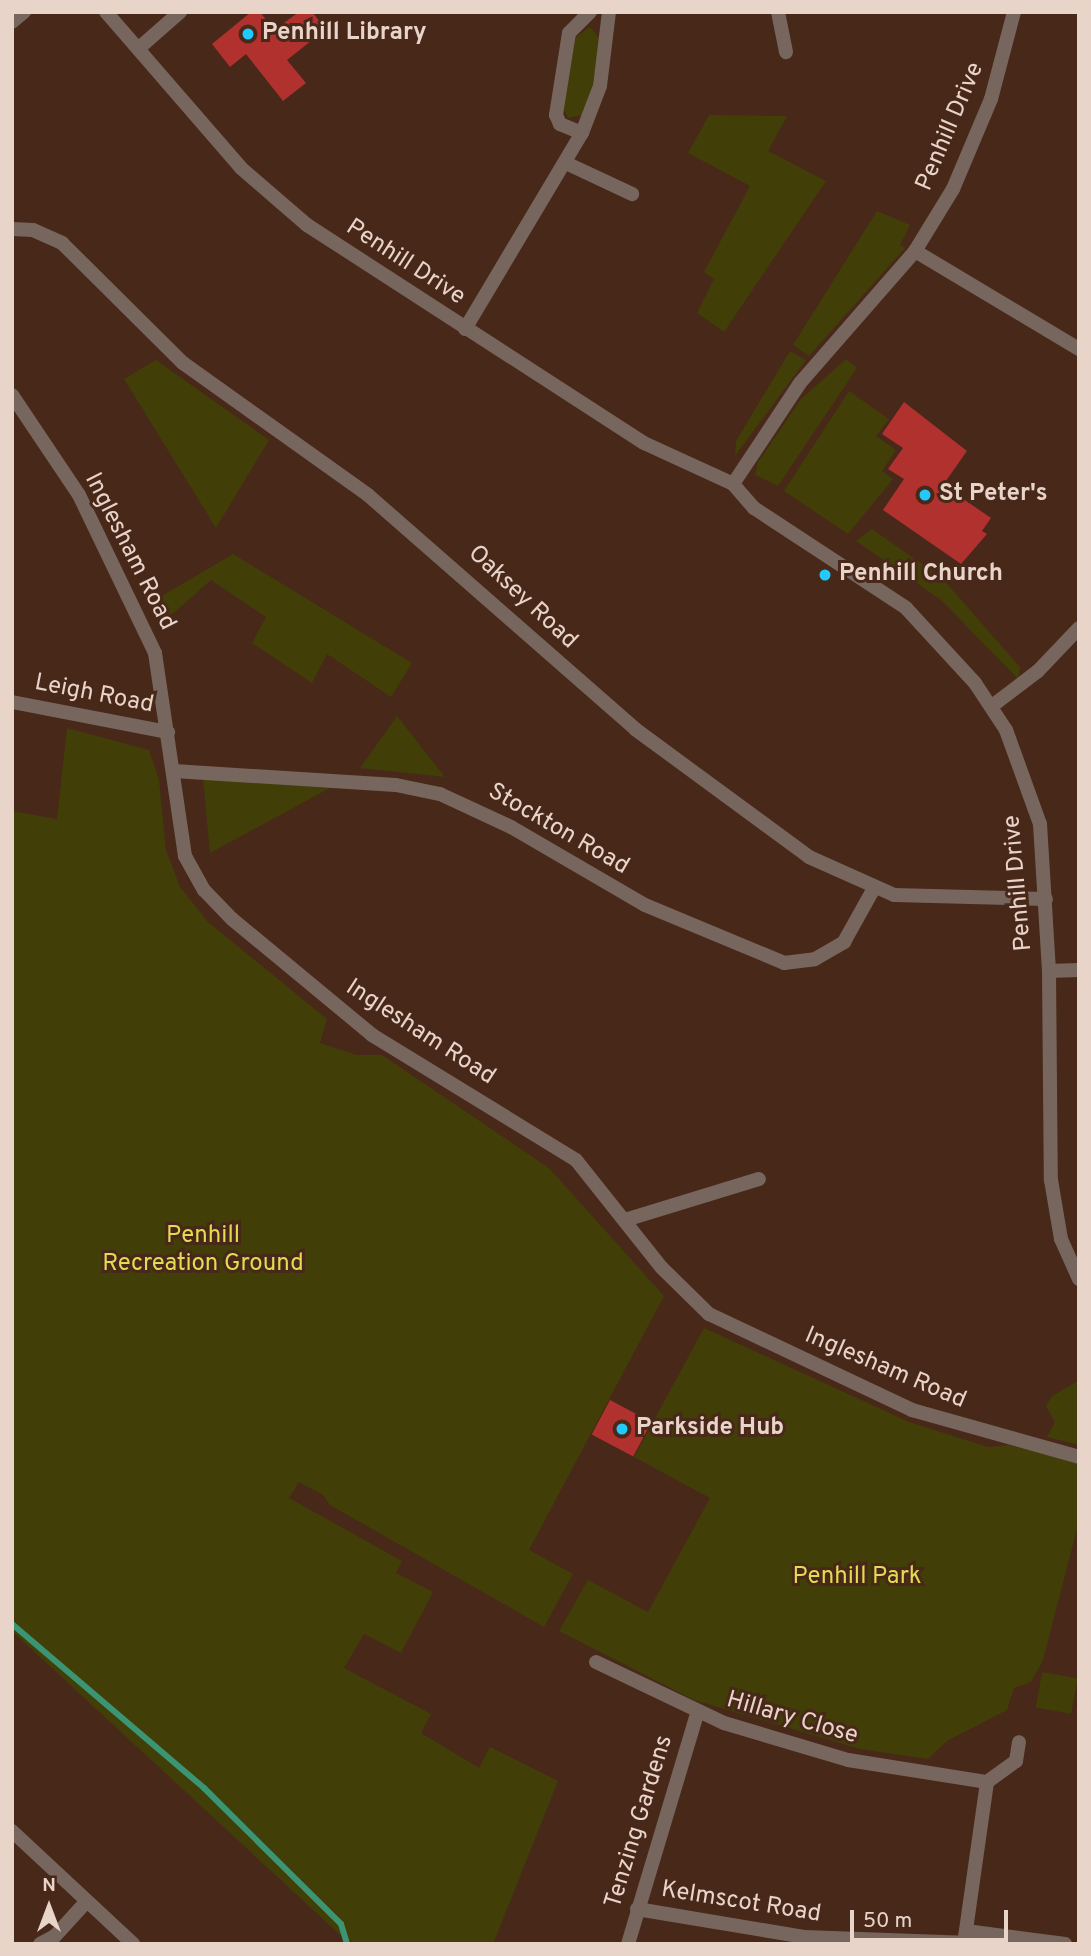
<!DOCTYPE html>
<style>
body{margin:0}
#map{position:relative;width:1091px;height:1956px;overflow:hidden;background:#482819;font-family:Overpass,sans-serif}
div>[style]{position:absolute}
.green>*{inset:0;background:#413e08;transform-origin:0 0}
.stream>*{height:6px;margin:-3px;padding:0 3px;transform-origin:3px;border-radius:3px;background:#3b9473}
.building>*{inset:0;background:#b0312e;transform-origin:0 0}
.street>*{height:14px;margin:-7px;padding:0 7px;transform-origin:7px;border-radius:7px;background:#77665e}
.dots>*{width:19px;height:19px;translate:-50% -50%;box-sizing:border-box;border:4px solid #482819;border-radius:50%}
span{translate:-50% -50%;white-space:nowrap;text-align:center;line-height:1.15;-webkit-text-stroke:6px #482819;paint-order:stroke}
.poi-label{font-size:24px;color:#e9d4ca;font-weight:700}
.left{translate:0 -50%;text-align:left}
.street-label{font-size:24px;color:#e9d4ca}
.park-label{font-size:24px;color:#e3db51}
.frame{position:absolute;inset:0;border:14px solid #e9d4ca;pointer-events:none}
.north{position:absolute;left:14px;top:1872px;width:70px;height:70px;-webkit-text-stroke:5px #482819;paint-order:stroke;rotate:0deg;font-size:19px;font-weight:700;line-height:28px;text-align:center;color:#e9d4ca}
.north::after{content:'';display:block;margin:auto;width:24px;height:32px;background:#e9d4ca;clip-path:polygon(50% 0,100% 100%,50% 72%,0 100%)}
.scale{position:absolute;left:850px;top:1910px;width:158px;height:32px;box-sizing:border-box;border:4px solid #e9d4ca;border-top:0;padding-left:9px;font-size:21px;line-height:24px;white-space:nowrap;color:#e9d4ca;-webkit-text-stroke:5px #482819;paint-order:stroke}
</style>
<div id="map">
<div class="green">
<div style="clip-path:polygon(590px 27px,600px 39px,591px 95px,582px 115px,568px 118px,564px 110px,575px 38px)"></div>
<div style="clip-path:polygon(709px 115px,787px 116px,768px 151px,826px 181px,724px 332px,697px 313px,714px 279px,704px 272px,750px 186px,688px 153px)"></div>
<div style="clip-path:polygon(877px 211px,910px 225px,900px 245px,905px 248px,809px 356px,793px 345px)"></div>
<div style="clip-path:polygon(790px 351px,806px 360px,735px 456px,736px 441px)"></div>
<div style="clip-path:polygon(846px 359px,857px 368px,778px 486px,755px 475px,758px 462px,801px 399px)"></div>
<div style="clip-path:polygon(156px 360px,269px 440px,216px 528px,124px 379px)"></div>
<div style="clip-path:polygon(849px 391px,889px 419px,876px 436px,896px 450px,882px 471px,893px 479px,848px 534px,784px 491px)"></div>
<div style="clip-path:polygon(872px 529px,942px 578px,1020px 667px,1018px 679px,941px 600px,856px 541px)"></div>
<div style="clip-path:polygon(233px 554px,412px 663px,391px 697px,327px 654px,312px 683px,252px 643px,266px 617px,211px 580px,159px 626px,150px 603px)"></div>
<div style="clip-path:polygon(397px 716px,445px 777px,360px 768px)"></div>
<div style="clip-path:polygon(67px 728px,149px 750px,159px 780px,166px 850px,180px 887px,208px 922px,327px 1019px,320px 1043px,357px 1055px,382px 1055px,549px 1168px,664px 1296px,529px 1550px,573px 1574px,544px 1627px,330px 1505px,323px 1495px,299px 1482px,289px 1498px,402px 1561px,396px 1573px,433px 1592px,401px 1653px,364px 1634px,344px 1668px,431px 1714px,421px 1733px,479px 1768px,490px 1747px,558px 1781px,493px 1944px,356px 1944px,339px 1934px,12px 1631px,12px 811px,57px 819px)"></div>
<div style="clip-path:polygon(203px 779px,330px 788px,210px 853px)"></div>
<div style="clip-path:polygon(704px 1328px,909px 1422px,988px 1447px,1009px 1445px,1079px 1463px,1078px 1525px,1043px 1660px,1031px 1682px,1014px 1688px,1007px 1710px,947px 1741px,928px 1759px,860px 1749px,694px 1700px,559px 1631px,588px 1580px,648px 1612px,710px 1498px,634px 1457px)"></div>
<div style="clip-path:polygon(1079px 1380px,1079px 1445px,1047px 1437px,1055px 1422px,1046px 1406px,1051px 1397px)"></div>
<div style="left:1042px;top:1672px;width:36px;height:36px;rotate:10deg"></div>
</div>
<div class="stream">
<div style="left:12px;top:1624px;width:253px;rotate:40.5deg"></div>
<div style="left:204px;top:1788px;width:193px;rotate:44.8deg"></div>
<div style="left:341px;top:1924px;width:21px;rotate:73deg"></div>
</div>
<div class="building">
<div style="clip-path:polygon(251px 12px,260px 12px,274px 30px,299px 12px,312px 12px,326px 29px,287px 60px,306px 83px,283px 101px,246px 54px,230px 67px,212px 44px)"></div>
<div style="clip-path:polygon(904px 402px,967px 451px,943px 485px,991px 518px,982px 531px,987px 534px,961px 564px,883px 510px,904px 479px,888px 469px,903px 448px,882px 434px)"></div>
<div style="left:610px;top:1400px;width:47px;height:39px;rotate:28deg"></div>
</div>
<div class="street">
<div style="left:106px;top:12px;width:206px;rotate:49.1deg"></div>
<div style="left:241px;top:168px;width:87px;rotate:40.8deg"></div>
<div style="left:307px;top:225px;width:401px;rotate:32.9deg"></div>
<div style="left:644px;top:443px;width:98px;rotate:24.7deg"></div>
<div style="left:733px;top:484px;width:32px;rotate:49deg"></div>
<div style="left:754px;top:508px;width:182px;rotate:33.3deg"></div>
<div style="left:906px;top:608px;width:102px;rotate:47.4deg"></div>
<div style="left:975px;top:683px;width:56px;rotate:56.6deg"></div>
<div style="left:1006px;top:730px;width:100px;rotate:70.1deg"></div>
<div style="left:1040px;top:824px;width:147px;rotate:86.5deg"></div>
<div style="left:1049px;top:971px;width:209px;rotate:89.5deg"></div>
<div style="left:1051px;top:1180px;width:60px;rotate:80.4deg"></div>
<div style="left:1061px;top:1239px;width:44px;rotate:65.8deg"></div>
<div style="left:778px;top:12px;width:41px;rotate:78.7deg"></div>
<div style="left:12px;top:22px;width:16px;rotate:-40deg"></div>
<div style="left:139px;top:48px;width:55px;rotate:-41.3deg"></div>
<div style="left:582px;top:133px;width:50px;rotate:-69deg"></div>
<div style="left:600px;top:86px;width:75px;rotate:-83.1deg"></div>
<div style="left:568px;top:164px;width:71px;rotate:25.1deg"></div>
<div style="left:12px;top:229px;width:21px;rotate:3deg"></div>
<div style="left:33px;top:230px;width:32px;rotate:24deg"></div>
<div style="left:62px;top:243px;width:170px;rotate:44.8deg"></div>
<div style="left:183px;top:363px;width:227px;rotate:35.5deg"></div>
<div style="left:368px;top:495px;width:355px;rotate:41.2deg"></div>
<div style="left:635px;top:729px;width:216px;rotate:36.3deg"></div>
<div style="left:809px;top:857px;width:93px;rotate:24.1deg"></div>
<div style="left:894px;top:895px;width:152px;rotate:1.5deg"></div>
<div style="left:915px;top:251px;width:191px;rotate:30.9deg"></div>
<div style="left:465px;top:329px;width:228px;rotate:-59.2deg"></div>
<div style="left:582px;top:133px;width:24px;rotate:-158deg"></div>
<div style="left:560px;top:124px;width:10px;rotate:-114deg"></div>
<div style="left:556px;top:115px;width:83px;rotate:-81deg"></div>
<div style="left:569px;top:33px;width:30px;rotate:-45deg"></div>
<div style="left:12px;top:395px;width:120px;rotate:56.2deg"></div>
<div style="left:79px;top:495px;width:175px;rotate:64.3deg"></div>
<div style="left:155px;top:653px;width:205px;rotate:81.6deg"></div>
<div style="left:185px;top:856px;width:39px;rotate:61deg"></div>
<div style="left:204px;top:890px;width:40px;rotate:46deg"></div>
<div style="left:232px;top:919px;width:182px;rotate:39.6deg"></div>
<div style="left:372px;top:1035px;width:239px;rotate:31.5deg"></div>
<div style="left:576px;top:1160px;width:138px;rotate:51.5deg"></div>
<div style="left:662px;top:1268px;width:66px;rotate:44.4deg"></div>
<div style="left:709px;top:1314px;width:225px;rotate:25.3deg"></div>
<div style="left:912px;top:1410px;width:173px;rotate:15.7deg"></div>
<div style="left:733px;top:484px;width:121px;rotate:-56.4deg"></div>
<div style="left:800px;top:383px;width:175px;rotate:-48.9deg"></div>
<div style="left:915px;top:251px;width:73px;rotate:-58.5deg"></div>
<div style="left:953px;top:189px;width:98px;rotate:-67.1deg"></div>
<div style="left:991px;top:99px;width:90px;rotate:-75.2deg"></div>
<div style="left:12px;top:702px;width:159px;rotate:10.9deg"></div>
<div style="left:992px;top:706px;width:58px;rotate:-37.3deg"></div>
<div style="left:1038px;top:671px;width:59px;rotate:-46.4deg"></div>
<div style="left:174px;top:771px;width:222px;rotate:3.6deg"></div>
<div style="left:396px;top:785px;width:45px;rotate:11.6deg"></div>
<div style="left:440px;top:794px;width:78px;rotate:24.9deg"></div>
<div style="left:511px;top:827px;width:155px;rotate:30.2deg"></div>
<div style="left:645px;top:905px;width:151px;rotate:22.6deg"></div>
<div style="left:784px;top:963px;width:31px;rotate:-7deg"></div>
<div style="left:815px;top:959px;width:34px;rotate:-30deg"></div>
<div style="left:844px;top:942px;width:60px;rotate:-60.9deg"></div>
<div style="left:1049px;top:971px;width:30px;rotate:-2deg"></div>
<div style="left:625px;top:1220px;width:140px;rotate:-17deg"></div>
<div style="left:596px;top:1662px;width:142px;rotate:25.5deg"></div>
<div style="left:724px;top:1723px;width:129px;rotate:16.6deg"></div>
<div style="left:848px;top:1760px;width:141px;rotate:9deg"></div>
<div style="left:12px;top:1831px;width:166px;rotate:43deg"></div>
<div style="left:637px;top:1909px;width:169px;rotate:9.5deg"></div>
<div style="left:804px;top:1937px;width:160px;rotate:2.1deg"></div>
<div style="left:966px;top:1931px;width:100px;rotate:7.5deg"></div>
<div style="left:40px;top:1944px;width:17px;rotate:-28deg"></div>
<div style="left:55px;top:1936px;width:46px;rotate:-47.6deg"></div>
<div style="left:628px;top:1944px;width:240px;rotate:-73.3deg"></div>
<div style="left:964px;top:1944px;width:164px;rotate:-81.9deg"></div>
<div style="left:987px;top:1782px;width:36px;rotate:-36deg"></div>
<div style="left:1016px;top:1761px;width:19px;rotate:-81deg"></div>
</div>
<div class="dots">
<div style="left:248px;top:34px;background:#21c9fd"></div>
<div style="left:925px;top:495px;background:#21c9fd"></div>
<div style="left:825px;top:575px;background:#21c9fd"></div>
<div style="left:622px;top:1429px;background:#21c9fd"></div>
</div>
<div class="poi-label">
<span class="left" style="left:262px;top:34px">Penhill Library</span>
<span class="left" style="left:939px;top:495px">St Peter's</span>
<span class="left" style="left:839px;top:575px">Penhill Church</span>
<span class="left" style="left:636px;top:1429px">Parkside Hub</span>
</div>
<div class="street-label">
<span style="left:951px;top:127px;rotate:-67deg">Penhill Drive</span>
<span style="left:405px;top:263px;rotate:33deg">Penhill Drive</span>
<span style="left:129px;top:552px;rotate:63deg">Inglesham Road</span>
<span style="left:522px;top:598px;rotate:43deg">Oaksey Road</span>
<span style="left:94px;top:695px;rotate:11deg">Leigh Road</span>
<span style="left:558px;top:830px;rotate:30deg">Stockton Road</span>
<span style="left:1019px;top:883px;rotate:-95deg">Penhill Drive</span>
<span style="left:420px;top:1033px;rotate:33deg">Inglesham Road</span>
<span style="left:885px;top:1369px;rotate:23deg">Inglesham Road</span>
<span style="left:792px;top:1719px;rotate:16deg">Hillary Close</span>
<span style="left:640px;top:1822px;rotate:-73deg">Tenzing Gardens</span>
<span style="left:741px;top:1903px;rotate:9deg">Kelmscot Road</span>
</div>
<div class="park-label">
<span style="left:203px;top:1251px">Penhill<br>Recreation Ground</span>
<span style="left:857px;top:1578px">Penhill Park</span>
</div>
<div class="frame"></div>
<div class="north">N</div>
<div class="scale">50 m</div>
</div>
